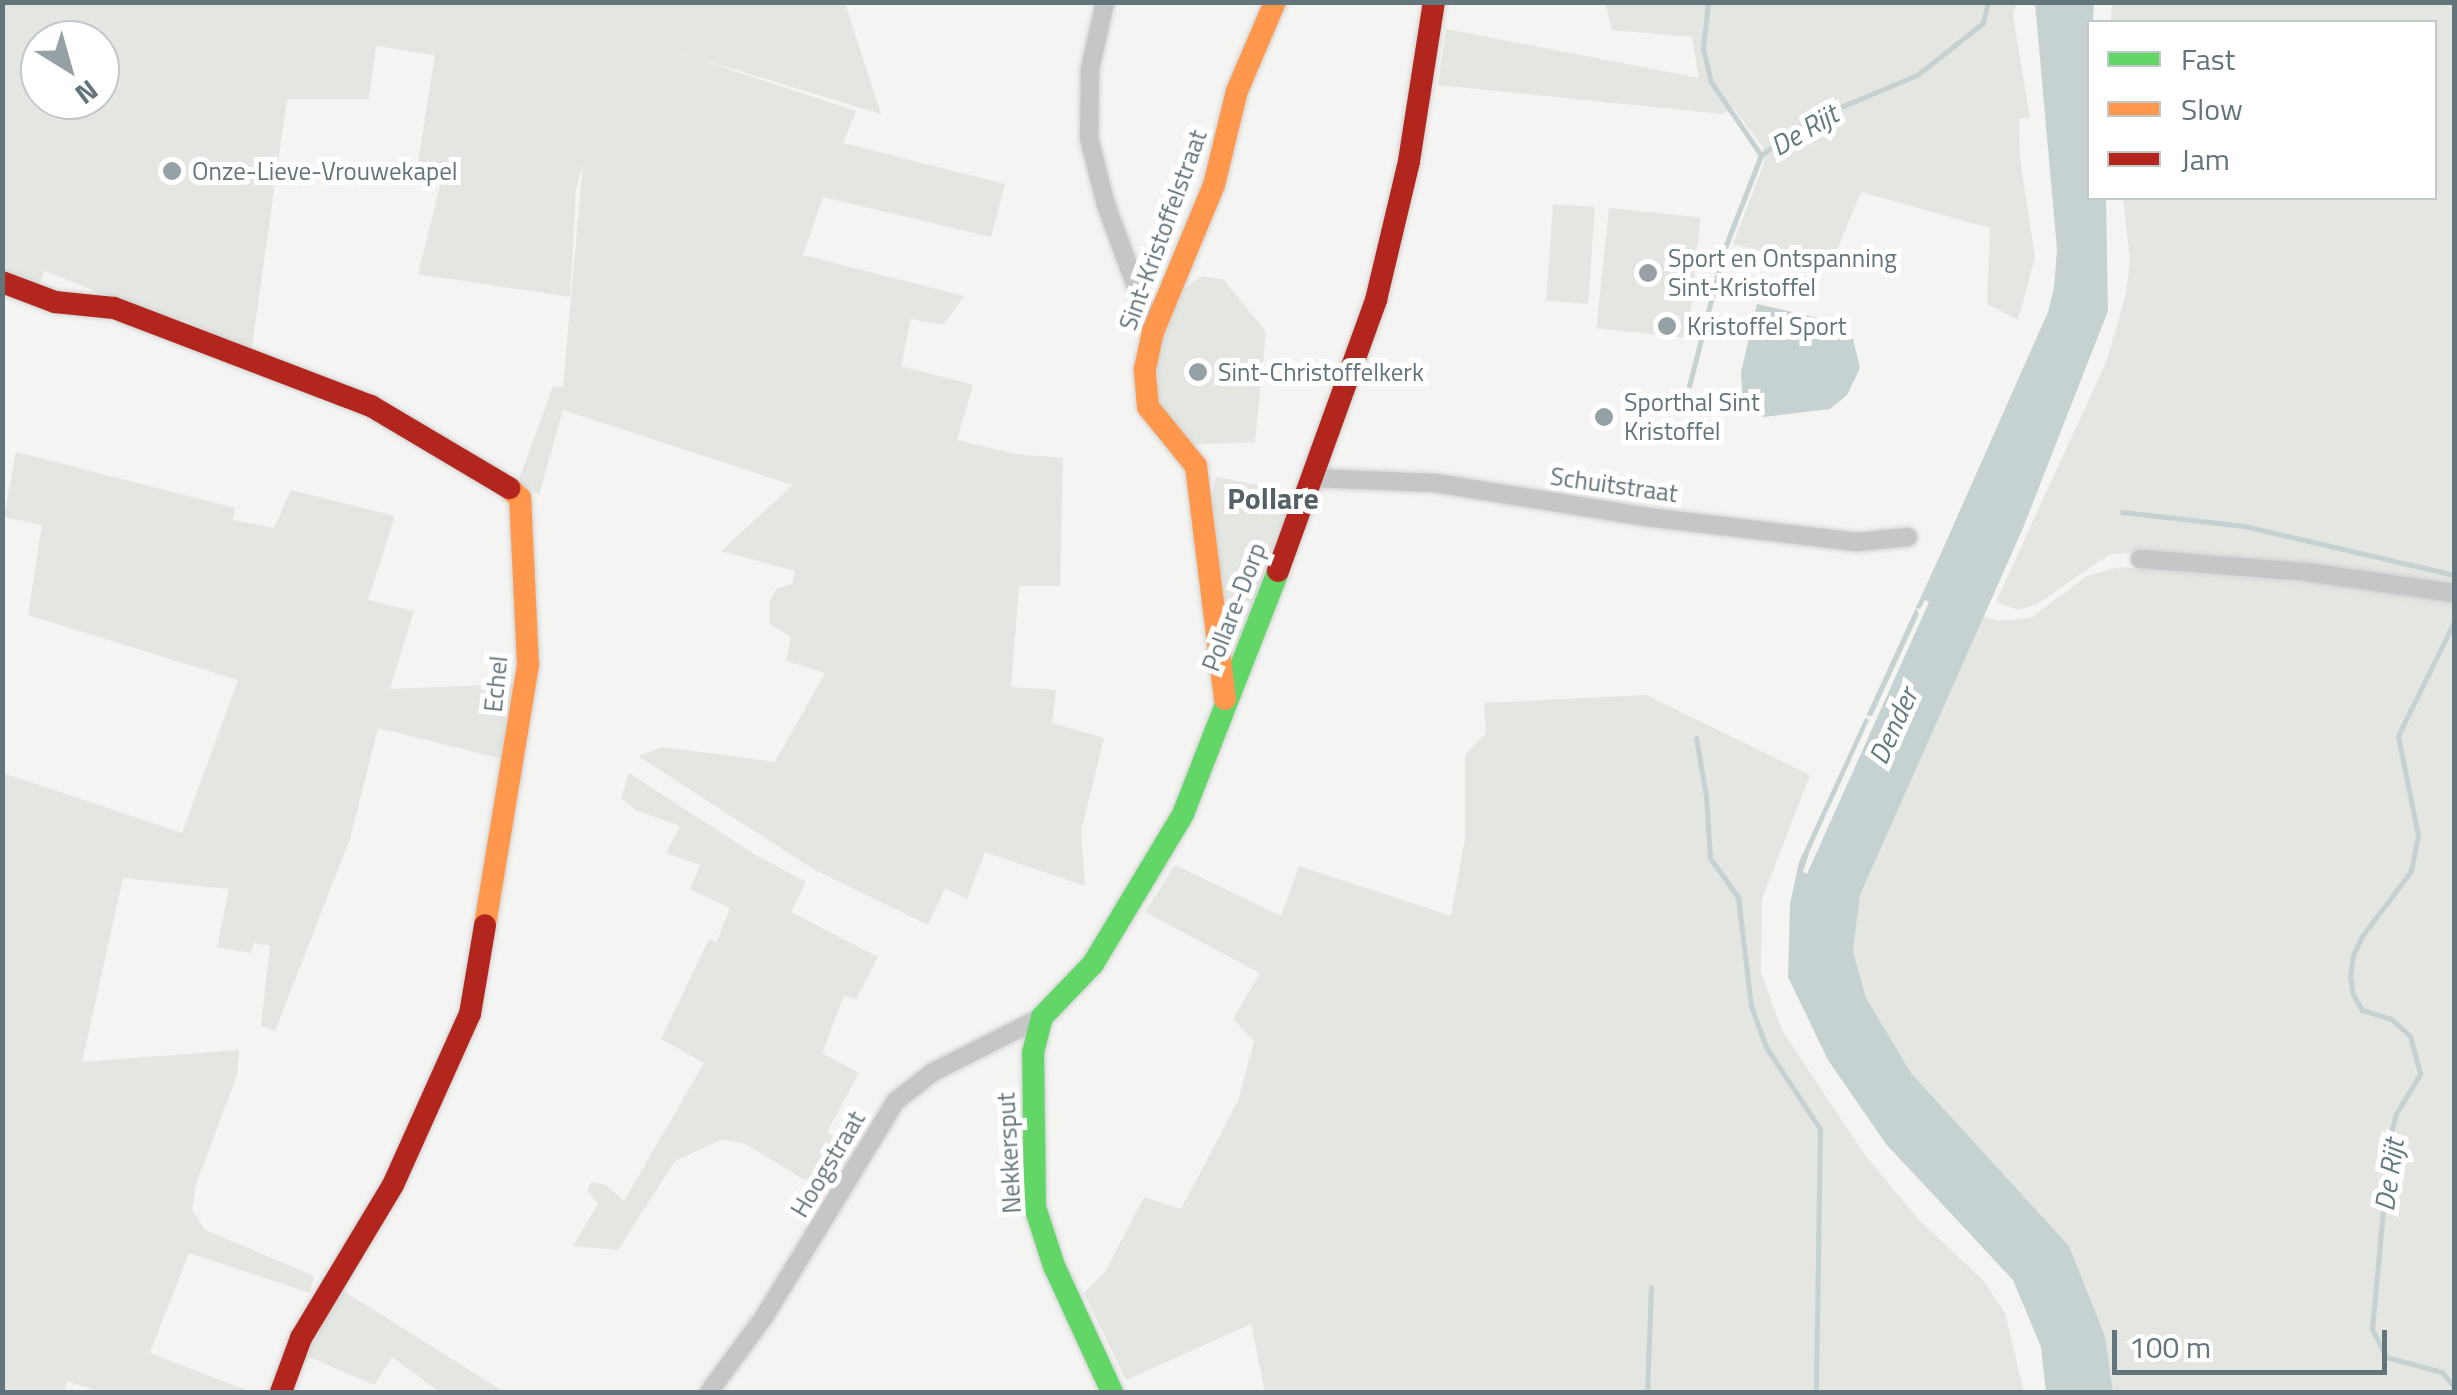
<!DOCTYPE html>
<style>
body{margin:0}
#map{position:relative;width:2457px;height:1395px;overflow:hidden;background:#f4f4f3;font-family:"Titillium Web",sans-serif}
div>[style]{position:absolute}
.green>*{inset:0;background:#e4e6e1;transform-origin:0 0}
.water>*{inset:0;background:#c6d1d2}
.pier>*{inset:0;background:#f4f4f3}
.stream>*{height:5px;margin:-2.5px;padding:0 2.5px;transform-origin:2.5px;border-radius:2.5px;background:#c6d1d2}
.roads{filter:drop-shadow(0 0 2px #d0d1d1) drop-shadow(0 0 2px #d0d1d1)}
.street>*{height:18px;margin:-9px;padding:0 9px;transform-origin:9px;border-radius:9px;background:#c5c7c7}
.fast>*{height:22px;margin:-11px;padding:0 11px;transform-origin:11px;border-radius:11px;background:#63d668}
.slow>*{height:22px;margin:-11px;padding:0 11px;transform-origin:11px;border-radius:11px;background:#ff974d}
.jam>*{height:22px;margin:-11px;padding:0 11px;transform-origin:11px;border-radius:11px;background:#b3261e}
.dots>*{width:28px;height:28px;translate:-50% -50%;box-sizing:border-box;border:5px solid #fff;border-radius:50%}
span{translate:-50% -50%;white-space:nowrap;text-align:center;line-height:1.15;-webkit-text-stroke:10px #fff;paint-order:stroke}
.poi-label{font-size:25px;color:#63757b}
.left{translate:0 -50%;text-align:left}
.street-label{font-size:25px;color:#63757b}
.water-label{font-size:28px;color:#637b7e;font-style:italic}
.quarter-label{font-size:30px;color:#546167;font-weight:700}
.frame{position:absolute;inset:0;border:5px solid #63757b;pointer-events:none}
.legend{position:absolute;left:2087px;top:20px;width:350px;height:180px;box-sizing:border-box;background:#fff;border:2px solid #c1c8ca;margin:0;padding:12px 18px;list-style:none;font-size:30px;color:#63757b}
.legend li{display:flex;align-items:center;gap:20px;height:50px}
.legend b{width:50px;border:2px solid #c1c8ca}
.north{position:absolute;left:20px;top:20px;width:100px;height:100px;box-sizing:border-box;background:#fff;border:2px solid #c1c8ca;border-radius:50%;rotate:143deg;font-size:28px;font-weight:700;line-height:40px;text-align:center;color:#63757b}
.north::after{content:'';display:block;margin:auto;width:35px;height:45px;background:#96a1a5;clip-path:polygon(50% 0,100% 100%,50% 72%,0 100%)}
.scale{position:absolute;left:2112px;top:1330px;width:275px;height:45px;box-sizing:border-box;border:5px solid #63757b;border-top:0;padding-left:12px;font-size:30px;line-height:35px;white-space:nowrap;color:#63757b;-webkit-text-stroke:8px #fff;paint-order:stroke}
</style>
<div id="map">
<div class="green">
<div style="clip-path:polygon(evenodd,2px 3px,845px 3px,881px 114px,674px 51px,856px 111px,843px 143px,1005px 184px,991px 237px,823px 197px,803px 255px,964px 296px,943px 325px,911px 319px,901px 366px,973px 385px,957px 440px,1015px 454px,1063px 458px,1060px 586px,1019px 586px,1011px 687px,1056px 690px,1052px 723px,1104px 738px,1081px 831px,1085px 886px,985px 852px,967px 899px,945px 888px,928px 925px,813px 869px,638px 756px,663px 747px,775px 762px,825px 673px,786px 661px,791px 637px,770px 624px,770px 601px,776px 589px,792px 584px,795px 571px,721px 551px,793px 485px,563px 410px,539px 495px,518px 482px,553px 386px,563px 387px,583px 164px,576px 189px,570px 297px,418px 274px,441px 182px,416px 175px,435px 55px,376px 46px,369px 99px,287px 99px,252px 346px,242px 350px,186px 321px,148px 312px,45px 271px,36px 291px,3px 273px,2px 3px,40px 40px,100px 40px,100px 100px,40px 100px,40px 40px)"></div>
<div style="clip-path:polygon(1605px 3px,2016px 3px,2013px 16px,2030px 117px,2019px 119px,2020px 159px,2035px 257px,2018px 320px,1987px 304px,1990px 228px,1861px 192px,1830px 267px,1733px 244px,1764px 163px,1763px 147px,1733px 108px,1722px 114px,1438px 85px,1446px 29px,1699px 78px,1692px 37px,1612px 30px)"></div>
<div style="clip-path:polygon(2112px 3px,2454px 3px,2454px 588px,2153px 552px,2110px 554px,2037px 604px,2019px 610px,1996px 602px,2107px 360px,2126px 293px,2130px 260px,2123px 198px,2434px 198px,2434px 22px,2111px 22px)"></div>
<div style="left:1553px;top:204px;width:42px;height:97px;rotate:4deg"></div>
<div style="left:1609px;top:208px;width:92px;height:121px;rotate:6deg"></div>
<div style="clip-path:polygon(1202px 276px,1224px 280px,1266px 332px,1255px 442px,1183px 445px,1160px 419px,1156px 350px,1183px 290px)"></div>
<div style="clip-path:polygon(16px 452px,235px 508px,233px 520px,274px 528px,291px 490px,395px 516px,368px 600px,414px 611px,390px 689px,516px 684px,506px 760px,378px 728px,350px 839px,275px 1031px,261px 1026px,270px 946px,254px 943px,251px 953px,217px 947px,229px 889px,123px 878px,82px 1062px,239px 1050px,237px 1075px,196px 1184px,192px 1210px,205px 1230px,314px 1276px,310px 1293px,189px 1253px,150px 1353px,251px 1392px,101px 1392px,67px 1381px,64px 1392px,3px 1392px,3px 773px,182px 833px,238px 680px,28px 615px,42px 525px,4px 517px)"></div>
<div style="clip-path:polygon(1216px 477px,1297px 492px,1239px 647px,1233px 649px,1228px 646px,1212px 494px)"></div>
<div style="clip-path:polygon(2119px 567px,2350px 586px,2454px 602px,2454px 1392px,2113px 1392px,2105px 1336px,2069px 1246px,1911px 1073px,1866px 998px,1853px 951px,1860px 895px,1983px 616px,1997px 621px,2031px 618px,2087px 576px)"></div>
<div style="clip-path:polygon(1646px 695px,1810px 775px,1762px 899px,1761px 973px,1782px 1030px,1865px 1155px,1919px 1220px,1984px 1281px,2005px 1313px,2024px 1392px,1265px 1392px,1251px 1324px,1126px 1380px,1084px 1293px,1105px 1272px,1144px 1197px,1181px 1209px,1238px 1101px,1254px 1041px,1233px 1019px,1260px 973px,1145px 912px,1175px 865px,1281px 916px,1299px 866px,1451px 916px,1465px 838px,1465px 755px,1486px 733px,1484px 703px)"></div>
<div style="clip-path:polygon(629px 773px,754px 854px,806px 882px,791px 912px,878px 957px,856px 999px,844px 996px,822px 1053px,859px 1073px,827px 1132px,856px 1148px,824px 1192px,744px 1143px,720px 1140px,675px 1161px,618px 1250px,573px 1246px,598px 1204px,587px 1190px,592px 1182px,606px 1185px,624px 1201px,704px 1063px,661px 1039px,709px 939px,716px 942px,730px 908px,690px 889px,700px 865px,666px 853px,680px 826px,636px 810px,621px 798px)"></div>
<div style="clip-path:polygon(339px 1288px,501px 1390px,440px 1392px,392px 1357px,374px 1385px,307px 1356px)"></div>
</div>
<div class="water">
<div style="clip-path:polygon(2035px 3px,2094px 3px,2093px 22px,2090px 22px,2090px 198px,2106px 198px,2108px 311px,2023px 528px,1860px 895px,1853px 951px,1866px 998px,1911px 1073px,2069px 1246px,2105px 1336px,2113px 1392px,2046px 1392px,2041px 1347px,2013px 1280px,1886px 1144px,1828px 1060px,1788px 977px,1790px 904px,1799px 862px,1942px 551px,2048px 312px,2054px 288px,2057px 249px)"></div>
<div style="clip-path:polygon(1757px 304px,1822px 319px,1853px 339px,1860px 368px,1847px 395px,1830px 409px,1764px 417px,1743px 407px,1741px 372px)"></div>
</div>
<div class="pier">
<div style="clip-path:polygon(1925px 600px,1929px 602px,1807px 874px,1803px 872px,1810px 850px,1869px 720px,1861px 715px,1872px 716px,1919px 614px,1916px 608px,1920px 609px)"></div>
</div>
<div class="stream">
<div style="left:1708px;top:2px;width:46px;rotate:96.2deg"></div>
<div style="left:1703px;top:48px;width:35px;rotate:77deg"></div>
<div style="left:1711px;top:82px;width:88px;rotate:55.6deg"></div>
<div style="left:1689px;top:386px;width:140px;rotate:-75.6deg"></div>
<div style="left:1724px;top:250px;width:102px;rotate:-68.7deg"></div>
<div style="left:1761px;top:155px;width:60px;rotate:-35.5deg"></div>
<div style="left:1810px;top:120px;width:116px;rotate:-22.8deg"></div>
<div style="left:1917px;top:75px;width:84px;rotate:-38.2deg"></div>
<div style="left:1983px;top:23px;width:22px;rotate:-77deg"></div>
<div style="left:2122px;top:512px;width:123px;rotate:6.5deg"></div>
<div style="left:2244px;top:526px;width:216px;rotate:13.1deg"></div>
<div style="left:2454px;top:622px;width:127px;rotate:116.2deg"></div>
<div style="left:2398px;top:736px;width:101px;rotate:78.6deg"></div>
<div style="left:2418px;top:835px;width:37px;rotate:101deg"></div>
<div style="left:2411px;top:871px;width:81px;rotate:127deg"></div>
<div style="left:2362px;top:936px;width:21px;rotate:115deg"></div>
<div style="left:2353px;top:955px;width:21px;rotate:98deg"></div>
<div style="left:2350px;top:976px;width:18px;rotate:81deg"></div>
<div style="left:2353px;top:994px;width:18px;rotate:61deg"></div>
<div style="left:2362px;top:1010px;width:30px;rotate:17deg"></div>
<div style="left:2391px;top:1019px;width:25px;rotate:42deg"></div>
<div style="left:2410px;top:1036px;width:39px;rotate:75deg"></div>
<div style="left:2420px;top:1074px;width:47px;rotate:121deg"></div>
<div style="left:2396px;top:1114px;width:22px;rotate:106deg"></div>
<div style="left:2390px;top:1135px;width:195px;rotate:95.3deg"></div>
<div style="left:2372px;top:1329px;width:31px;rotate:63deg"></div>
<div style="left:2386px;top:1357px;width:58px;rotate:15deg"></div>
<div style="left:2442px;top:1372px;width:19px;rotate:51deg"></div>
<div style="left:1696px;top:738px;width:59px;rotate:80.2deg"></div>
<div style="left:1706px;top:796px;width:62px;rotate:86.3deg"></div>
<div style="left:1710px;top:858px;width:48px;rotate:54.3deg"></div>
<div style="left:1738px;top:897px;width:110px;rotate:83.2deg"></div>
<div style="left:1751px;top:1006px;width:44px;rotate:69.9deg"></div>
<div style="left:1766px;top:1047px;width:98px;rotate:56.6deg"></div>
<div style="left:1820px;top:1129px;width:263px;rotate:90.9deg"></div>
<div style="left:1647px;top:1392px;width:105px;rotate:-87.8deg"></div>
</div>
<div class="roads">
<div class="street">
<div style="left:1105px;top:2px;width:69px;rotate:102.6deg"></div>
<div style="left:1090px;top:69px;width:69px;rotate:90.8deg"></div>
<div style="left:1089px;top:138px;width:69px;rotate:75.8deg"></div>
<div style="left:1106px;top:205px;width:135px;rotate:69.7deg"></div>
<div style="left:1313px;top:478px;width:122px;rotate:2.3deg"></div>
<div style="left:1435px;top:483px;width:215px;rotate:9.1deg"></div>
<div style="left:1647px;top:517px;width:211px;rotate:6.8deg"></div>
<div style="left:1857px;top:542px;width:51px;rotate:-5.6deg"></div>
<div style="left:2140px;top:559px;width:167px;rotate:4.5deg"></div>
<div style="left:2306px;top:572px;width:149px;rotate:8.1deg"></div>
<div style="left:709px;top:1392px;width:93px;rotate:-53.7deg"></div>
<div style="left:764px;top:1317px;width:253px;rotate:-58.6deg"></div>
<div style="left:896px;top:1101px;width:47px;rotate:-38.1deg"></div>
<div style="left:933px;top:1072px;width:122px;rotate:-26.8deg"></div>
</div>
<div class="fast">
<div style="left:1112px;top:1392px;width:139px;rotate:-114.7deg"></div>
<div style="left:1054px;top:1266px;width:62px;rotate:-107.9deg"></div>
<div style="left:1035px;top:1207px;width:154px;rotate:-90.7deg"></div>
<div style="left:1033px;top:1053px;width:37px;rotate:-76deg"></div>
<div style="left:1042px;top:1017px;width:74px;rotate:-46.1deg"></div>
<div style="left:1093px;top:964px;width:175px;rotate:-59deg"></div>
<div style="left:1183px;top:814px;width:261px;rotate:-68.6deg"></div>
</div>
<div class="slow">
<div style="left:1225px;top:699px;width:235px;rotate:-97.1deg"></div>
<div style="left:1196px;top:466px;width:76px;rotate:-129.1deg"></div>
<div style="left:1148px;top:407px;width:38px;rotate:-95deg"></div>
<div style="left:1145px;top:369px;width:38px;rotate:-78deg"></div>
<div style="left:1153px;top:332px;width:159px;rotate:-67.5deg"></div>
<div style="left:1214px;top:185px;width:97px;rotate:-76.3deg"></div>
<div style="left:1237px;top:91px;width:97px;rotate:-66.9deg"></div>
<div style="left:485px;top:925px;width:264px;rotate:-80.6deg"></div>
<div style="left:528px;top:665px;width:167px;rotate:-92.7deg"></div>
<div style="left:520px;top:498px;width:15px;rotate:-138deg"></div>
</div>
<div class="jam">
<div style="left:2px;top:282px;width:57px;rotate:20.7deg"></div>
<div style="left:55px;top:302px;width:59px;rotate:5.8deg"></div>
<div style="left:114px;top:308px;width:275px;rotate:20.9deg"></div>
<div style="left:371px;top:406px;width:161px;rotate:30.7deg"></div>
<div style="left:1278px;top:571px;width:288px;rotate:-70.1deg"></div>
<div style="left:1376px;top:300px;width:143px;rotate:-76.6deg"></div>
<div style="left:1409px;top:161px;width:161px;rotate:-81.1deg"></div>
<div style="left:281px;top:1392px;width:58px;rotate:-69.7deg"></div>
<div style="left:301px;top:1338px;width:179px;rotate:-59deg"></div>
<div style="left:393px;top:1185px;width:188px;rotate:-65.8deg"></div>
<div style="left:470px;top:1014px;width:90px;rotate:-80.4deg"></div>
</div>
</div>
<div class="dots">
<div style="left:172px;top:171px;background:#96a1a5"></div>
<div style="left:1648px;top:273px;background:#96a1a5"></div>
<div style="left:1667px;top:326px;background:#96a1a5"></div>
<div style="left:1198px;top:372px;background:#96a1a5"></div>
<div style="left:1604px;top:417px;background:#96a1a5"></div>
</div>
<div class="poi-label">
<span class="left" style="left:192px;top:171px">Onze-Lieve-Vrouwekapel</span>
<span class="left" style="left:1668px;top:273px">Sport en Ontspanning<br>Sint-Kristoffel</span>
<span class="left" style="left:1687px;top:326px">Kristoffel Sport</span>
<span class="left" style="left:1218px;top:372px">Sint-Christoffelkerk</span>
<span class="left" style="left:1624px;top:417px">Sporthal Sint<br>Kristoffel</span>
</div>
<div class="street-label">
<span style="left:1163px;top:230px;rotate:-70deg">Sint-Kristoffelstraat</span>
<span style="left:1614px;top:485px;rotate:8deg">Schuitstraat</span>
<span style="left:1234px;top:607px;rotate:-69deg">Pollare-Dorp</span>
<span style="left:496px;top:684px;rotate:-84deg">Echel</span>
<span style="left:1009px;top:1153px;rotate:-93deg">Nekkersput</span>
<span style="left:828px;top:1164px;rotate:-59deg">Hoogstraat</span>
</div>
<div class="water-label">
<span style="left:1804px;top:130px;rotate:-31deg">De Rijt</span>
<span style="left:1893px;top:726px;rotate:-66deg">Dender</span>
<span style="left:2389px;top:1175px;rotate:-82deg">De Rijt</span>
</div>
<div class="quarter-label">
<span style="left:1273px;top:498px">Pollare</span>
</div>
<div class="frame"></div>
<ul class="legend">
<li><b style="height:12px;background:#63d668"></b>Fast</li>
<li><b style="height:12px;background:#ff974d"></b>Slow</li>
<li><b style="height:12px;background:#b3261e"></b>Jam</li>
</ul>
<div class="north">N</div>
<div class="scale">100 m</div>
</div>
